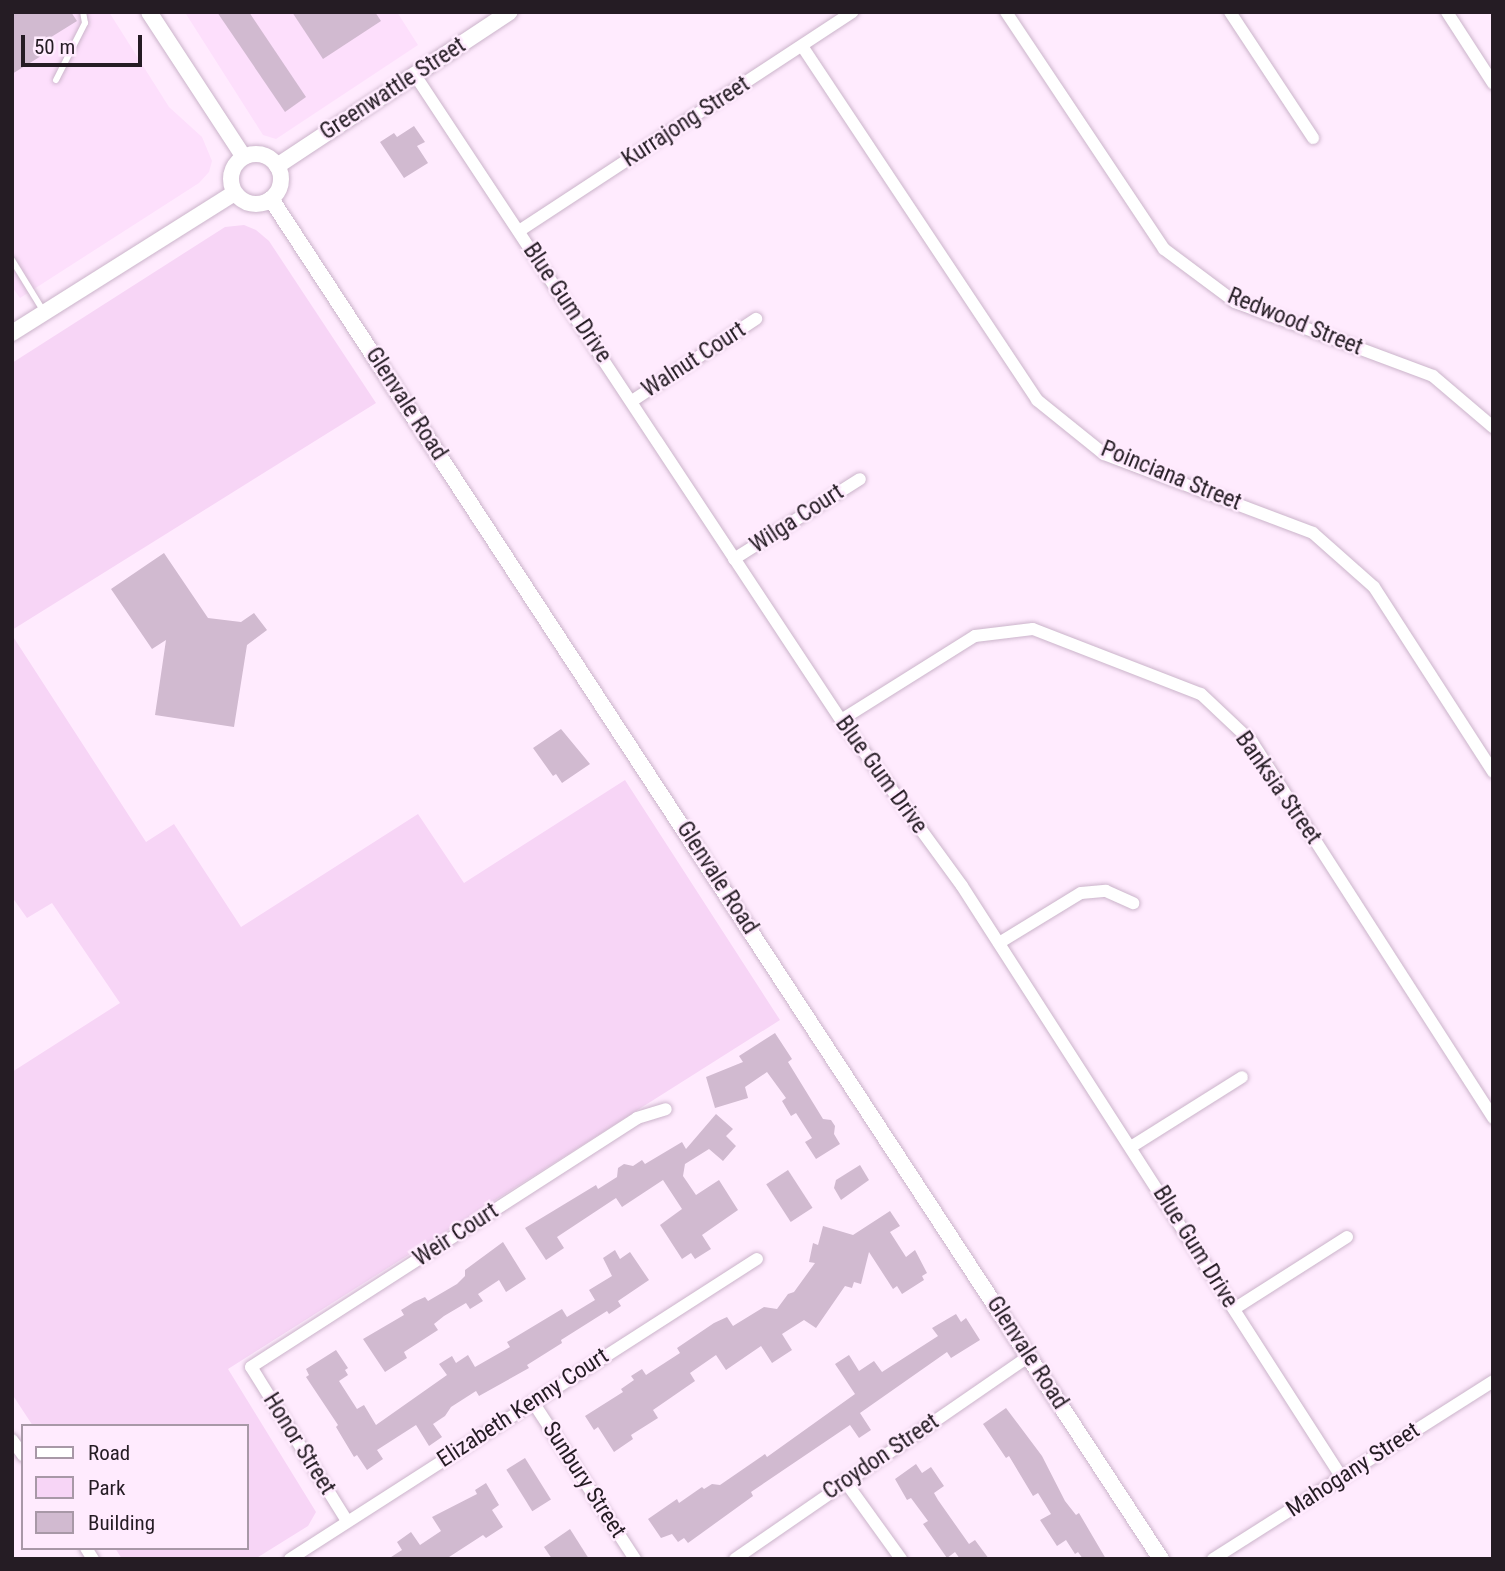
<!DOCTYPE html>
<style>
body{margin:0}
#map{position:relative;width:1505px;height:1571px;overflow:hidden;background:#ffebfe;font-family:"Roboto Condensed",sans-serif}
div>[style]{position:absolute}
.built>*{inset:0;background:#fddffc}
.green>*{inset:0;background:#f7d5f6}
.building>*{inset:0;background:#d1bad0;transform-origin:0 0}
.roads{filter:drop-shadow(0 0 2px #cbb4ca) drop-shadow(0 0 2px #cbb4ca)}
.service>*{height:6px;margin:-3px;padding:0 3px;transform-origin:3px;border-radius:3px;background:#fff}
.minor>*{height:12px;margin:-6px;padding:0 6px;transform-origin:6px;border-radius:6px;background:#fff}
.tertiary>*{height:16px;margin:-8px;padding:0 8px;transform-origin:8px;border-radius:8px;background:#fff}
.tertiary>.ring{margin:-8px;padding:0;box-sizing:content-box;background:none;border:16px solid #fff;border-radius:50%}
span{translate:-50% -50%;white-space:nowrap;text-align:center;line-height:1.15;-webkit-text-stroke:5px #ffebfe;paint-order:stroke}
.street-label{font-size:23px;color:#251c24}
.frame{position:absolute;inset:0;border:14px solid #251c24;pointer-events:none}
.legend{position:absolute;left:21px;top:1424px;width:228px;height:126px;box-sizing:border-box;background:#ffebfe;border:2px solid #a898a7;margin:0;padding:9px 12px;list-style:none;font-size:21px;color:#251c24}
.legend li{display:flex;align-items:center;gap:14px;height:35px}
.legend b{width:35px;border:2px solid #a898a7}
.scale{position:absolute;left:21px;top:35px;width:121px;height:32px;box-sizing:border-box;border:4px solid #251c24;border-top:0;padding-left:9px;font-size:21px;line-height:24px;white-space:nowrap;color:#251c24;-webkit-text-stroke:5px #ffebfe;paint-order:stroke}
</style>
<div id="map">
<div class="built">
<div style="clip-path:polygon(12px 12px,109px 12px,169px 107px,202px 137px,212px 161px,209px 172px,199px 183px,20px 298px,12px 287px)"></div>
<div style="clip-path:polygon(188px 12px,397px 12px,418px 45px,276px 139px,263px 135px,186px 14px)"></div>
</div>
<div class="green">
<div style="clip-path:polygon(244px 225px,256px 230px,269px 241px,376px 403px,12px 630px,12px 363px,225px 227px)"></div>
<div style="clip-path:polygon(12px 635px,146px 842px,174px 824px,241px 927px,418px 814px,464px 883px,625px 780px,780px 1020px,228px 1369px,316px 1512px,308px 1526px,255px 1559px,122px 1559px,115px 1548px,247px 1548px,247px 1426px,33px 1426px,12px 1394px,12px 1072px,120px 1003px,52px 903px,27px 918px,12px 897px)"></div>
</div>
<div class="building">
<div style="clip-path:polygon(12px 12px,71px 12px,77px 21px,48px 39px,54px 48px,12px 74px)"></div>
<div style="clip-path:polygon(217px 12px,249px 12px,306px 97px,285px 112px)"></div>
<div style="clip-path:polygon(292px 12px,375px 12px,381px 21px,323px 59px)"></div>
<div style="clip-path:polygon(414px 126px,425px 142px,417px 146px,428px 163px,404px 178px,380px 142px,394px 133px,397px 137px)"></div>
<div style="clip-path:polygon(164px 553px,208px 618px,241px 622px,254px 613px,267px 630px,247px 645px,234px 727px,155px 715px,166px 640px,152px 649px,111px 589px)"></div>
<div style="clip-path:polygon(561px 729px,590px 764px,562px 783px,556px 774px,553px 776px,533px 748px)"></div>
<div style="clip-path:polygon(775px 1033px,792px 1059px,788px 1062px,823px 1119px,831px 1120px,835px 1126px,834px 1134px,840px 1144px,816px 1159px,805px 1142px,812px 1138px,796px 1113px,791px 1116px,782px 1101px,786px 1098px,767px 1072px,745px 1087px,748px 1098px,715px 1108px,706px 1077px,743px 1062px,739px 1056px)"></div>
<div style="clip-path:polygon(716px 1114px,733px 1129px,726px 1136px,736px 1146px,723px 1161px,709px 1149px,685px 1164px,683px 1176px,696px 1195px,719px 1180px,738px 1210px,702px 1235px,711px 1249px,695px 1259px,691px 1253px,682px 1259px,660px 1225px,682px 1209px,663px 1180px,622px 1207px,616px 1198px,557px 1237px,564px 1248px,546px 1260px,525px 1228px,596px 1185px,598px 1189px,617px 1177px,618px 1168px,624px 1164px,633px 1166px,642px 1160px,645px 1164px,682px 1142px,686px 1149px)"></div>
<div style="clip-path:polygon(860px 1165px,869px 1180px,841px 1200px,834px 1188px,836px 1180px)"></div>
<div style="left:788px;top:1170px;width:45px;height:26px;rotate:57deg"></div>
<div style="clip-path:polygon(890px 1211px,900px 1226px,890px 1232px,906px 1257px,915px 1250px,927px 1273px,922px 1276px,924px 1280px,902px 1294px,897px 1286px,893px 1289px,869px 1252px,861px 1284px,854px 1282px,852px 1288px,845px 1286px,816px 1328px,804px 1320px,782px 1334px,792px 1350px,772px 1363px,761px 1346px,726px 1370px,716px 1355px,690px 1373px,695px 1381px,653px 1410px,658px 1418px,631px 1435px,633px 1439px,614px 1452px,598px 1427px,594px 1430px,585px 1416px,623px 1392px,621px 1389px,634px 1380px,631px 1376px,642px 1369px,646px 1375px,680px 1353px,677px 1348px,714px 1323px,727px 1317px,733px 1326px,764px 1307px,777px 1309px,788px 1294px,794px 1292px,815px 1263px,809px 1262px,813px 1243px,818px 1245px,823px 1226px,853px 1235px)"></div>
<div style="clip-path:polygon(503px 1242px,526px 1279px,506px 1292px,499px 1280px,478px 1294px,483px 1301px,470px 1309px,466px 1303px,444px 1316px,434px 1324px,438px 1330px,404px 1352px,407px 1358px,385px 1372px,363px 1339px,404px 1315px,401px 1310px,414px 1302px,425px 1297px,428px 1301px,457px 1284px,465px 1276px,465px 1270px)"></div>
<div style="clip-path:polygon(615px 1250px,620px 1259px,630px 1252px,649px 1280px,618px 1301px,621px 1306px,609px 1314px,607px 1311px,561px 1340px,562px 1343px,527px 1365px,529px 1368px,479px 1396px,476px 1391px,451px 1407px,445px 1416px,433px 1424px,442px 1437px,429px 1446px,416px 1425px,377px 1450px,383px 1459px,367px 1470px,357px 1455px,354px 1457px,336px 1427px,338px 1425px,306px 1377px,309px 1375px,306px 1369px,336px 1350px,348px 1368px,345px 1370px,348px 1375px,339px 1381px,357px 1409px,364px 1405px,376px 1425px,447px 1375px,439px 1364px,452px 1356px,456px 1363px,468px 1355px,475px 1367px,510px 1347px,507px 1342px,562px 1309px,567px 1317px,595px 1300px,589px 1290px,612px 1276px,603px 1258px)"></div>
<div style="clip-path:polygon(956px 1314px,961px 1322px,966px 1318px,980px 1340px,951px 1358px,947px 1352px,860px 1413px,871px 1430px,859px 1438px,850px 1425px,751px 1492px,753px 1496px,688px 1543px,684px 1538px,678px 1542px,672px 1534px,661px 1538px,648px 1519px,677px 1499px,679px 1503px,702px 1487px,704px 1489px,712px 1484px,720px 1485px,765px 1454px,767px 1457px,855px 1394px,835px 1364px,849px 1355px,859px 1371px,874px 1361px,882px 1372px,938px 1336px,932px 1328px)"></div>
<div style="clip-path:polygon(1006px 1408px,1042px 1456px,1065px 1501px,1076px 1515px,1079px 1513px,1106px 1559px,1083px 1559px,1078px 1552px,1075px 1554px,1066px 1540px,1057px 1546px,1040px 1520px,1051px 1514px,1038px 1493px,1033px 1496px,1009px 1456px,1006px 1458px,983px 1424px)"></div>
<div style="left:525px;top:1458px;width:49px;height:22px;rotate:58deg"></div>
<div style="clip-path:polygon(916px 1464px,922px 1473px,931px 1467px,944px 1486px,934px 1493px,938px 1500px,969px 1544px,975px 1540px,989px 1559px,960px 1559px,955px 1552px,947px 1558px,923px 1524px,928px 1521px,911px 1498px,907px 1500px,895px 1479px)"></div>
<div style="clip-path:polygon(486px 1483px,499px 1505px,492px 1510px,503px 1527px,486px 1538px,483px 1535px,446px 1559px,388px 1559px,402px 1550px,397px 1542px,411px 1532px,420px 1545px,441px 1531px,432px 1517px,477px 1494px,475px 1490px)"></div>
<div style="clip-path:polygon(570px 1529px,589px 1559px,552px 1559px,544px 1547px)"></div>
</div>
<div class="roads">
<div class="service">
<div style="left:56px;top:80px;width:64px;rotate:-63deg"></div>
<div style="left:85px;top:23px;width:11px;rotate:-100deg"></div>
<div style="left:12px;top:260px;width:61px;rotate:58.4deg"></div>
</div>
<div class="minor">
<div style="left:1006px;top:12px;width:285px;rotate:56.3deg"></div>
<div style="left:1164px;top:249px;width:89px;rotate:36.7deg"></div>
<div style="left:1235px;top:302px;width:211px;rotate:20.5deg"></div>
<div style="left:1433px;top:376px;width:79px;rotate:40.4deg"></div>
<div style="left:1230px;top:12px;width:151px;rotate:56.6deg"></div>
<div style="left:1447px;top:12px;width:85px;rotate:57.1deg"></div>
<div style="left:802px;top:46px;width:425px;rotate:56.4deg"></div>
<div style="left:1037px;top:400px;width:86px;rotate:38.9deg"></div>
<div style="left:1104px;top:454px;width:223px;rotate:20.7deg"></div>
<div style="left:1313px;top:533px;width:81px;rotate:41.5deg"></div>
<div style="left:1374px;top:587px;width:220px;rotate:57.2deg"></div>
<div style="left:415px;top:75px;width:773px;rotate:56.56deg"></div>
<div style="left:841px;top:720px;width:205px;rotate:53.9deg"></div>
<div style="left:962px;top:886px;width:703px;rotate:57.3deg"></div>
<div style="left:519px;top:231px;width:399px;rotate:-33.3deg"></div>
<div style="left:632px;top:401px;width:149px;rotate:-33.5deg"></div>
<div style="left:734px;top:559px;width:149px;rotate:-32.4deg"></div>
<div style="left:841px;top:720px;width:158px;rotate:-32.1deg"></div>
<div style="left:975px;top:636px;width:58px;rotate:-6.9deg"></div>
<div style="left:1033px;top:629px;width:180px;rotate:21.2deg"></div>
<div style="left:1201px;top:694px;width:70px;rotate:43.3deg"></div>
<div style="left:1252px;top:742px;width:447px;rotate:57.3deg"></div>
<div style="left:999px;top:943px;width:96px;rotate:-31.4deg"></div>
<div style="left:1081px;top:893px;width:25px;rotate:-5deg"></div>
<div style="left:1106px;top:891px;width:30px;rotate:24deg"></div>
<div style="left:1131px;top:1147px;width:131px;rotate:-32.2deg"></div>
<div style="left:1234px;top:1309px;width:134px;rotate:-32.5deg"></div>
<div style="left:533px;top:1402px;width:187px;rotate:57deg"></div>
<div style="left:12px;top:1440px;width:19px;rotate:54deg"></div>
<div style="left:845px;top:1481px;width:96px;rotate:54.3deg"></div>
<div style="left:347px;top:1521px;width:181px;rotate:-121.9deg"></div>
<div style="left:251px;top:1367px;width:459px;rotate:-32.8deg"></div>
<div style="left:637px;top:1118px;width:30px;rotate:-17deg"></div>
<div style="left:86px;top:1548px;width:13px;rotate:58deg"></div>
<div style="left:290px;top:1559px;width:555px;rotate:-32.72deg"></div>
<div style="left:735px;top:1559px;width:357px;rotate:-34.6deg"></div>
<div style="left:1213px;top:1559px;width:332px;rotate:-32.4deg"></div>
</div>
<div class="tertiary">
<div style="left:149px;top:12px;width:173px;rotate:56.8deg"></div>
<div class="ring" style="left:231px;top:154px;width:34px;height:34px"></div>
<div style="left:277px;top:166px;width:279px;rotate:-33.5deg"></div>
<div style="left:271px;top:199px;width:1625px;rotate:56.8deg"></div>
<div style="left:12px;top:333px;width:262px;rotate:-32.2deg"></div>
</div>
</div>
<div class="street-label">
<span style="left:393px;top:89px;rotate:-33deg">Greenwattle Street</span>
<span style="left:686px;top:122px;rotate:-33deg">Kurrajong Street</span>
<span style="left:567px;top:303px;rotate:56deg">Blue Gum Drive</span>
<span style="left:1295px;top:322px;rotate:22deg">Redwood Street</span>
<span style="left:694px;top:360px;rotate:-33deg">Walnut Court</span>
<span style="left:406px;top:404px;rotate:57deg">Glenvale Road</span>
<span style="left:1171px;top:476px;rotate:22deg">Poinciana Street</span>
<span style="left:797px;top:519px;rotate:-33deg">Wilga Court</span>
<span style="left:881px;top:775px;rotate:54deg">Blue Gum Drive</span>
<span style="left:1278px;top:788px;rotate:55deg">Banksia Street</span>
<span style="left:717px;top:878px;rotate:57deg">Glenvale Road</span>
<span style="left:456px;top:1235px;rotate:-33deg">Weir Court</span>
<span style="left:1195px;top:1247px;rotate:58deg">Blue Gum Drive</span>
<span style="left:1027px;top:1353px;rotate:57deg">Glenvale Road</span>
<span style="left:523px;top:1408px;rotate:-33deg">Elizabeth Kenny Court</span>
<span style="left:299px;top:1444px;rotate:58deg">Honor Street</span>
<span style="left:881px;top:1457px;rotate:-34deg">Croydon Street</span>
<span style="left:1353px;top:1470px;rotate:-33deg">Mahogany Street</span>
<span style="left:584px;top:1480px;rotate:57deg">Sunbury Street</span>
</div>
<div class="frame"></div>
<ul class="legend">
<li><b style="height:9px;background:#fff"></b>Road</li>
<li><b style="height:19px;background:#f7d5f6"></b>Park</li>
<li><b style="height:19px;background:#d1bad0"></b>Building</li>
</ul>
<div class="scale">50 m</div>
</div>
